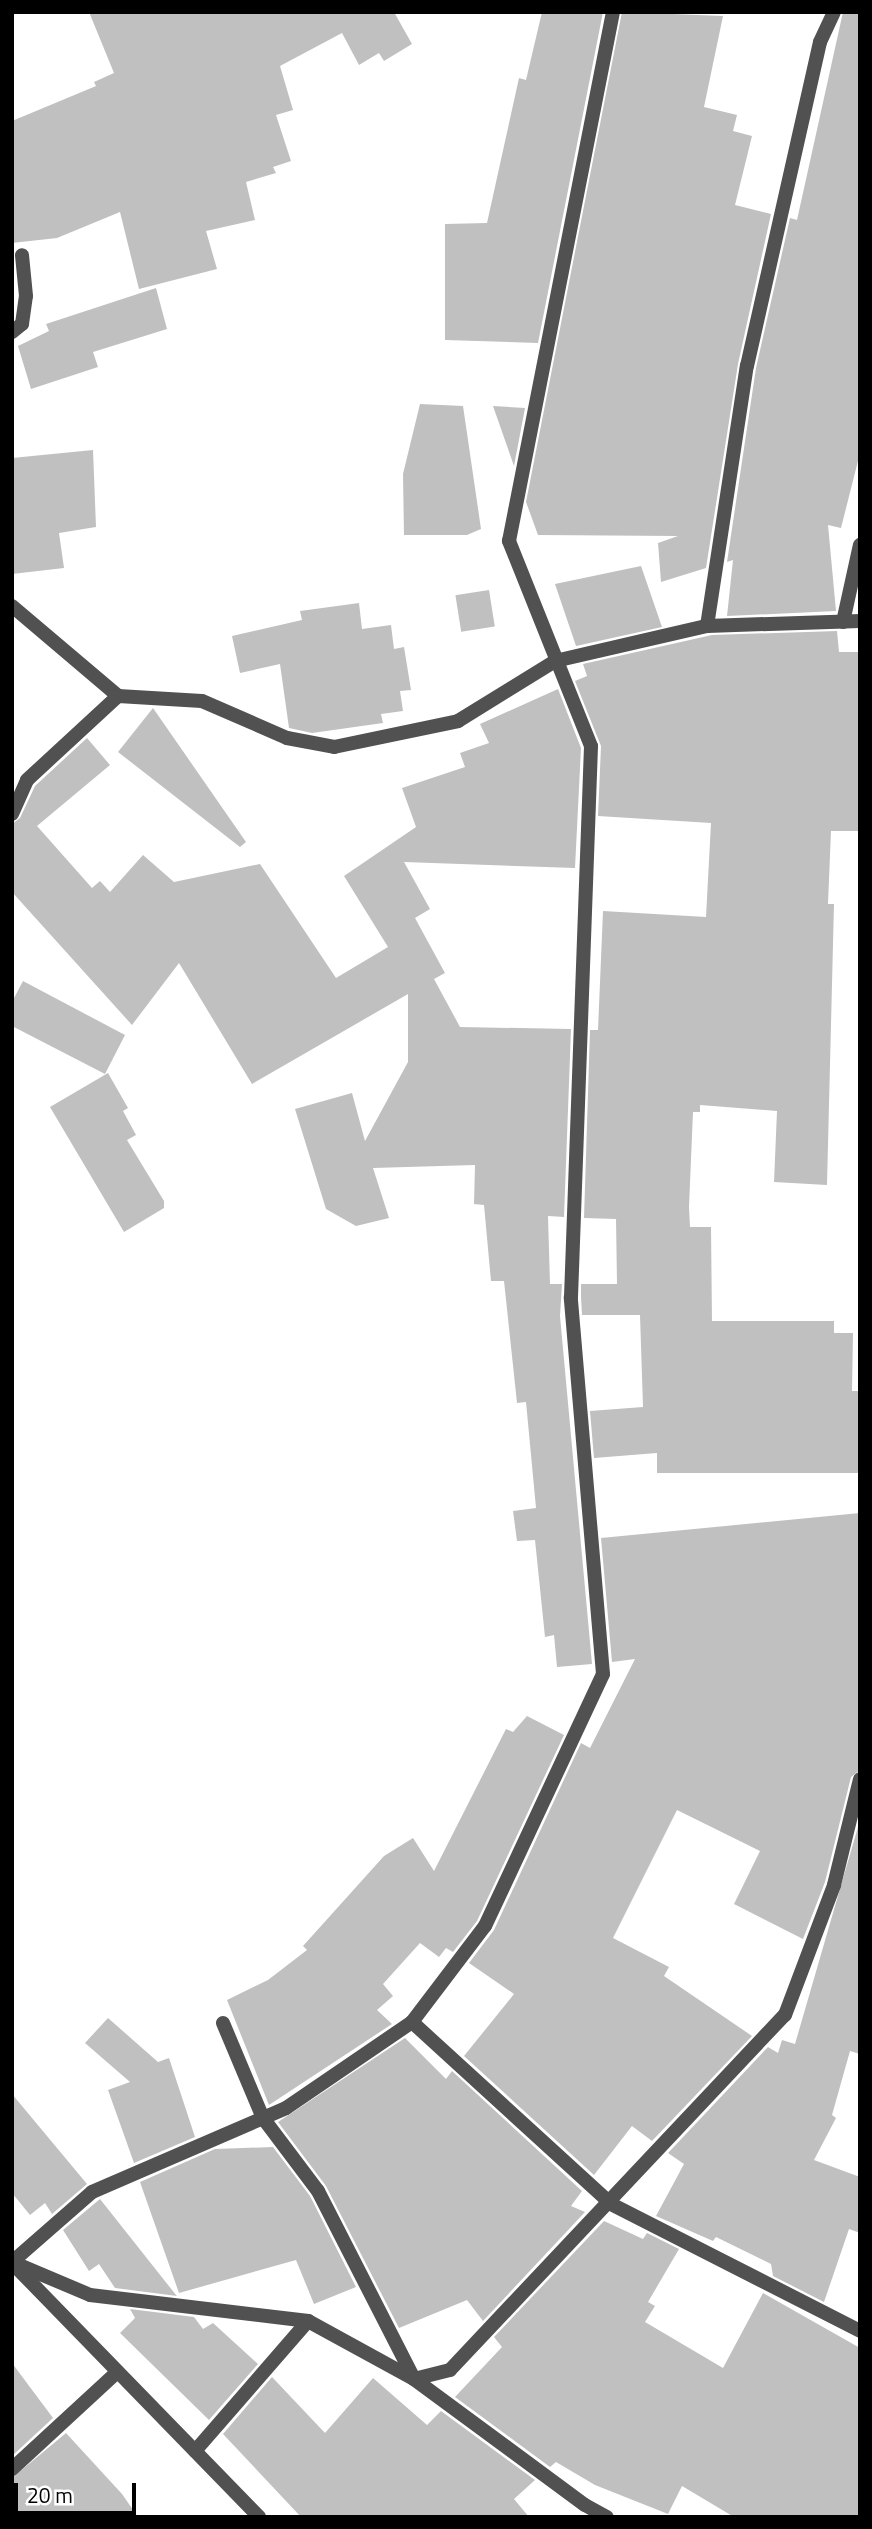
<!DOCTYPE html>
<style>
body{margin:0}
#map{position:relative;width:872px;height:2529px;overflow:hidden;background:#fff;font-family:"Titillium Web",sans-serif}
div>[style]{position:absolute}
.building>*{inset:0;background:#c0c0c0;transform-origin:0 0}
.minor>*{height:14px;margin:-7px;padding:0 7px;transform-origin:7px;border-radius:7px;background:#515151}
span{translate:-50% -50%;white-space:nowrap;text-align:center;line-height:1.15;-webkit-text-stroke:5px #fff;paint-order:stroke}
.frame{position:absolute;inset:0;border:14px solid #000;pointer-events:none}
.scale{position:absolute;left:14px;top:2483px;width:122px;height:32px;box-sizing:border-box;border:4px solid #000;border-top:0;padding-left:9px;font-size:21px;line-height:24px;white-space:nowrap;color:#000;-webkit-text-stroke:5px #fff;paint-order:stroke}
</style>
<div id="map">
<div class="building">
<div style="clip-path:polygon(89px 12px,394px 12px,412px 44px,384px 61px,379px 53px,359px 65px,342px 33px,280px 66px,293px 110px,276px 115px,291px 161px,273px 167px,276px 173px,246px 182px,255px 220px,206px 231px,217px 269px,139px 289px,120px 212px,57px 238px,12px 243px,12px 121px,96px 86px,94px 82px,114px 73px)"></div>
<div style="clip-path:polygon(542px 12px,603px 12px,538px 343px,445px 340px,445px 224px,487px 223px,519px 78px,526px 80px)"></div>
<div style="clip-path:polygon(622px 12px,723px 16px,704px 107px,737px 115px,733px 131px,752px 136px,735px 205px,771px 214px,738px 364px,706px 568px,661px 582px,658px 543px,678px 536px,538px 535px,526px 502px)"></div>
<div style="clip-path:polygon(843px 12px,860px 12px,860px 453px,841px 528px,828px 525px,836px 611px,727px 616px,733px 560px,727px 562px,756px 368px,790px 218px,797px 220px)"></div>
<div style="clip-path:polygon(156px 288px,167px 329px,93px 352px,98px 367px,31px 389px,18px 346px,49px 331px,46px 324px)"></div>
<div style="clip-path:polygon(420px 404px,463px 406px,481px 529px,467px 535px,404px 535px,403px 474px)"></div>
<div style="clip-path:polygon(493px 406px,525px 408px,514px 466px)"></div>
<div style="clip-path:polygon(93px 450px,96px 527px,59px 533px,64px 568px,12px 574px,12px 458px)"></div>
<div style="clip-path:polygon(641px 566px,662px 627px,576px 646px,555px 584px)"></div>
<div style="left:489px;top:590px;width:37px;height:34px;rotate:81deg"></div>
<div style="clip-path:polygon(359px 603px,362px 629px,391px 625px,394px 649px,404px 647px,411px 690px,400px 691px,403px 711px,381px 714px,383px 723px,312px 733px,289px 728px,280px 664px,240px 673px,232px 636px,302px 620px,300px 611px)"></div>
<div style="clip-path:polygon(837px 631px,839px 652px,860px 652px,860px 831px,831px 831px,828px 904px,834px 904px,827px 1185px,774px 1182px,777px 1111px,700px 1105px,700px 1112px,693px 1112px,689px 1207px,690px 1227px,711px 1227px,712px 1321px,834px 1321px,834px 1333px,853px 1333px,852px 1391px,860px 1391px,860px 1473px,657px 1473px,657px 1453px,594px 1458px,590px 1411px,643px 1407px,640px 1315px,582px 1315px,581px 1297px,581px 1284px,617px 1284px,616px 1219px,584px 1218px,590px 1030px,598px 1030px,603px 911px,706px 917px,711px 823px,598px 816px,601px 746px,575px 681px,587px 676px,583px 664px,712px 635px)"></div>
<div style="clip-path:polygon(558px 689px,581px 748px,575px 868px,404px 862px,430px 909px,415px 918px,445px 973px,434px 979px,460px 1027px,571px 1029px,564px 1217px,548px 1216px,550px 1284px,562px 1284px,560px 1316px,592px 1664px,557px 1667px,554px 1635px,545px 1637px,535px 1540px,517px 1541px,513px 1511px,536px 1508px,526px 1402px,517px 1403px,504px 1281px,491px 1281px,484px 1205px,474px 1204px,475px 1165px,373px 1168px,389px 1218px,356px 1226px,326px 1209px,295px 1109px,352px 1093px,365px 1141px,408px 1062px,408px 994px,252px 1084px,179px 963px,132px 1025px,12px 892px,12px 824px,20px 818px,35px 786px,87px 738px,110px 765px,37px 826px,92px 888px,100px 881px,110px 892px,143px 855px,174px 882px,260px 864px,336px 978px,388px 947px,344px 876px,416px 827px,402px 788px,465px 767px,460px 753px,489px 743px,480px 724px)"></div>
<div style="clip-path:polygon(153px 708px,246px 842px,240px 847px,118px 752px)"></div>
<div style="clip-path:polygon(23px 981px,125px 1035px,105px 1074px,12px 1026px,12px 1002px)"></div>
<div style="clip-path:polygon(108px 1073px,128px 1108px,123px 1111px,136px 1135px,127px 1140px,164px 1201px,164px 1208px,124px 1232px,50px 1107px)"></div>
<div style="clip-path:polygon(860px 1513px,860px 1770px,851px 1777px,825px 1882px,803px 1939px,734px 1904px,760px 1851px,677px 1810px,613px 1938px,669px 1967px,664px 1976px,752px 2036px,652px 2141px,632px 2126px,594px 2175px,464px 2056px,514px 1994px,469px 1963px,494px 1930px,581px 1743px,590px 1748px,635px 1659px,612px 1662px,601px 1538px)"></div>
<div style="clip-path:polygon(527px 1716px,564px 1735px,477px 1921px,453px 1952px,446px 1948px,439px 1957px,420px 1943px,383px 1984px,393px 1996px,377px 2010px,392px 2024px,269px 2105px,227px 2000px,268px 1980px,307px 1950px,303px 1946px,384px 1856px,413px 1838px,434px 1871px,506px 1729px,513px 1732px)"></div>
<div style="clip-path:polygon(860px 1820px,860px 2054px,850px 2051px,832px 2115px,836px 2118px,814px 2160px,860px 2177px,860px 2233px,849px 2229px,824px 2302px,773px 2276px,771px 2264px,716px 2237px,713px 2241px,656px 2216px,684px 2164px,668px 2153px,768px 2047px,778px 2053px,782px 2040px,795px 2044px)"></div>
<div style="clip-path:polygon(108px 2018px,158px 2062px,169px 2058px,195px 2137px,134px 2163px,108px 2090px,130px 2082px,85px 2043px)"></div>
<div style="clip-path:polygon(405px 2038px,446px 2079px,452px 2071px,582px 2191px,571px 2206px,585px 2212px,483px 2321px,467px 2300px,399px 2328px,326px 2186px,278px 2122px)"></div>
<div style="clip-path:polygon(12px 2094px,87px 2184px,52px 2214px,45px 2203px,30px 2215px,12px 2193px)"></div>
<div style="clip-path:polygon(273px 2147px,310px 2196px,356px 2287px,314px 2304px,296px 2260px,179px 2293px,140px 2182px,215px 2149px)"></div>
<div style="clip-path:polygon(100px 2199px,176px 2295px,177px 2296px,115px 2288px,99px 2264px,89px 2271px,63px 2230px)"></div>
<div style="clip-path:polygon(604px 2221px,643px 2239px,647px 2233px,679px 2249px,648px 2302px,655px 2306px,645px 2322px,723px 2368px,763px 2293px,860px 2348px,860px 2517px,734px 2517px,682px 2486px,668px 2514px,595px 2485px,556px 2462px,550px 2467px,455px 2397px,502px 2347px,494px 2337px)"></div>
<div style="clip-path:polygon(130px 2309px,194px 2317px,203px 2329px,213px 2323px,258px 2364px,209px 2420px,120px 2333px,135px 2318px)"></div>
<div style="clip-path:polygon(12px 2363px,53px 2418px,12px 2456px)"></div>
<div style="clip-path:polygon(272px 2377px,325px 2433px,373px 2378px,427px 2425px,441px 2411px,535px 2480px,514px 2499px,529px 2517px,301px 2517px,223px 2434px)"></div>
<div style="clip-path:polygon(66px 2433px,122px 2494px,138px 2517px,12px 2517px,12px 2478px)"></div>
</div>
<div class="minor">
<div style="left:12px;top:332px;width:13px;rotate:-39deg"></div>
<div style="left:22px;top:324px;width:28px;rotate:-82deg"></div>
<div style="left:26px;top:296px;width:41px;rotate:-95.6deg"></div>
<div style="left:12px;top:606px;width:139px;rotate:40.3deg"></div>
<div style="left:118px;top:696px;width:84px;rotate:3.4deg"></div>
<div style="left:202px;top:701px;width:93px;rotate:23.5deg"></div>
<div style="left:287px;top:738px;width:48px;rotate:10.8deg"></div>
<div style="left:334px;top:747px;width:127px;rotate:-11.8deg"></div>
<div style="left:458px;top:721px;width:114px;rotate:-31.7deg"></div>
<div style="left:555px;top:661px;width:156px;rotate:-13deg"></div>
<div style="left:707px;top:626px;width:153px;rotate:-1.9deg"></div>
<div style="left:843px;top:622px;width:79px;rotate:-77.6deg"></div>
<div style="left:707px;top:626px;width:263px;rotate:-81.3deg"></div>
<div style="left:747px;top:366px;width:332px;rotate:-77.3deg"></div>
<div style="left:820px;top:42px;width:33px;rotate:-65deg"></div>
<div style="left:12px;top:814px;width:37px;rotate:-66deg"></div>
<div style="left:27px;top:780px;width:124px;rotate:-42.7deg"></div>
<div style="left:412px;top:2022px;width:270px;rotate:42.4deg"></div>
<div style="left:611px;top:2204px;width:280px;rotate:27deg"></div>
<div style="left:223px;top:2023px;width:103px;rotate:67.2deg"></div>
<div style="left:263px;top:2118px;width:91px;rotate:53deg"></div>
<div style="left:318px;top:2191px;width:211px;rotate:62.9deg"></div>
<div style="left:414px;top:2379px;width:37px;rotate:-14deg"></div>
<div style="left:450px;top:2370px;width:488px;rotate:-46.7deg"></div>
<div style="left:785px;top:2015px;width:139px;rotate:-69.3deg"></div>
<div style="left:834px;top:1885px;width:109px;rotate:-76.2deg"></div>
<div style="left:12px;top:2262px;width:106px;rotate:-41.2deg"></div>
<div style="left:92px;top:2192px;width:211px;rotate:-23.4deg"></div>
<div style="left:286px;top:2108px;width:153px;rotate:-34.3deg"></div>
<div style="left:412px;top:2022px;width:121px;rotate:-52.8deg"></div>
<div style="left:485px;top:1926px;width:278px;rotate:-64.9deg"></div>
<div style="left:603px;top:1674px;width:378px;rotate:-94.9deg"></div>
<div style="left:571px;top:1297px;width:551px;rotate:-87.92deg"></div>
<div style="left:591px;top:746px;width:221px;rotate:-111.8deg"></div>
<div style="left:509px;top:541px;width:539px;rotate:-78.88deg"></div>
<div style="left:12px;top:2262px;width:85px;rotate:22.9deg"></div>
<div style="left:90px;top:2295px;width:220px;rotate:6.8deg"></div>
<div style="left:308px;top:2321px;width:121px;rotate:28.7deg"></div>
<div style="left:414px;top:2379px;width:212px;rotate:36.4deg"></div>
<div style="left:585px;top:2505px;width:25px;rotate:29deg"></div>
<div style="left:16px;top:2267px;width:349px;rotate:45.8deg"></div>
<div style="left:195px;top:2451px;width:172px;rotate:-49deg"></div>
<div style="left:12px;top:2469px;width:143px;rotate:-42.7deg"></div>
</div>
<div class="frame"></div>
<div class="scale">20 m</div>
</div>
